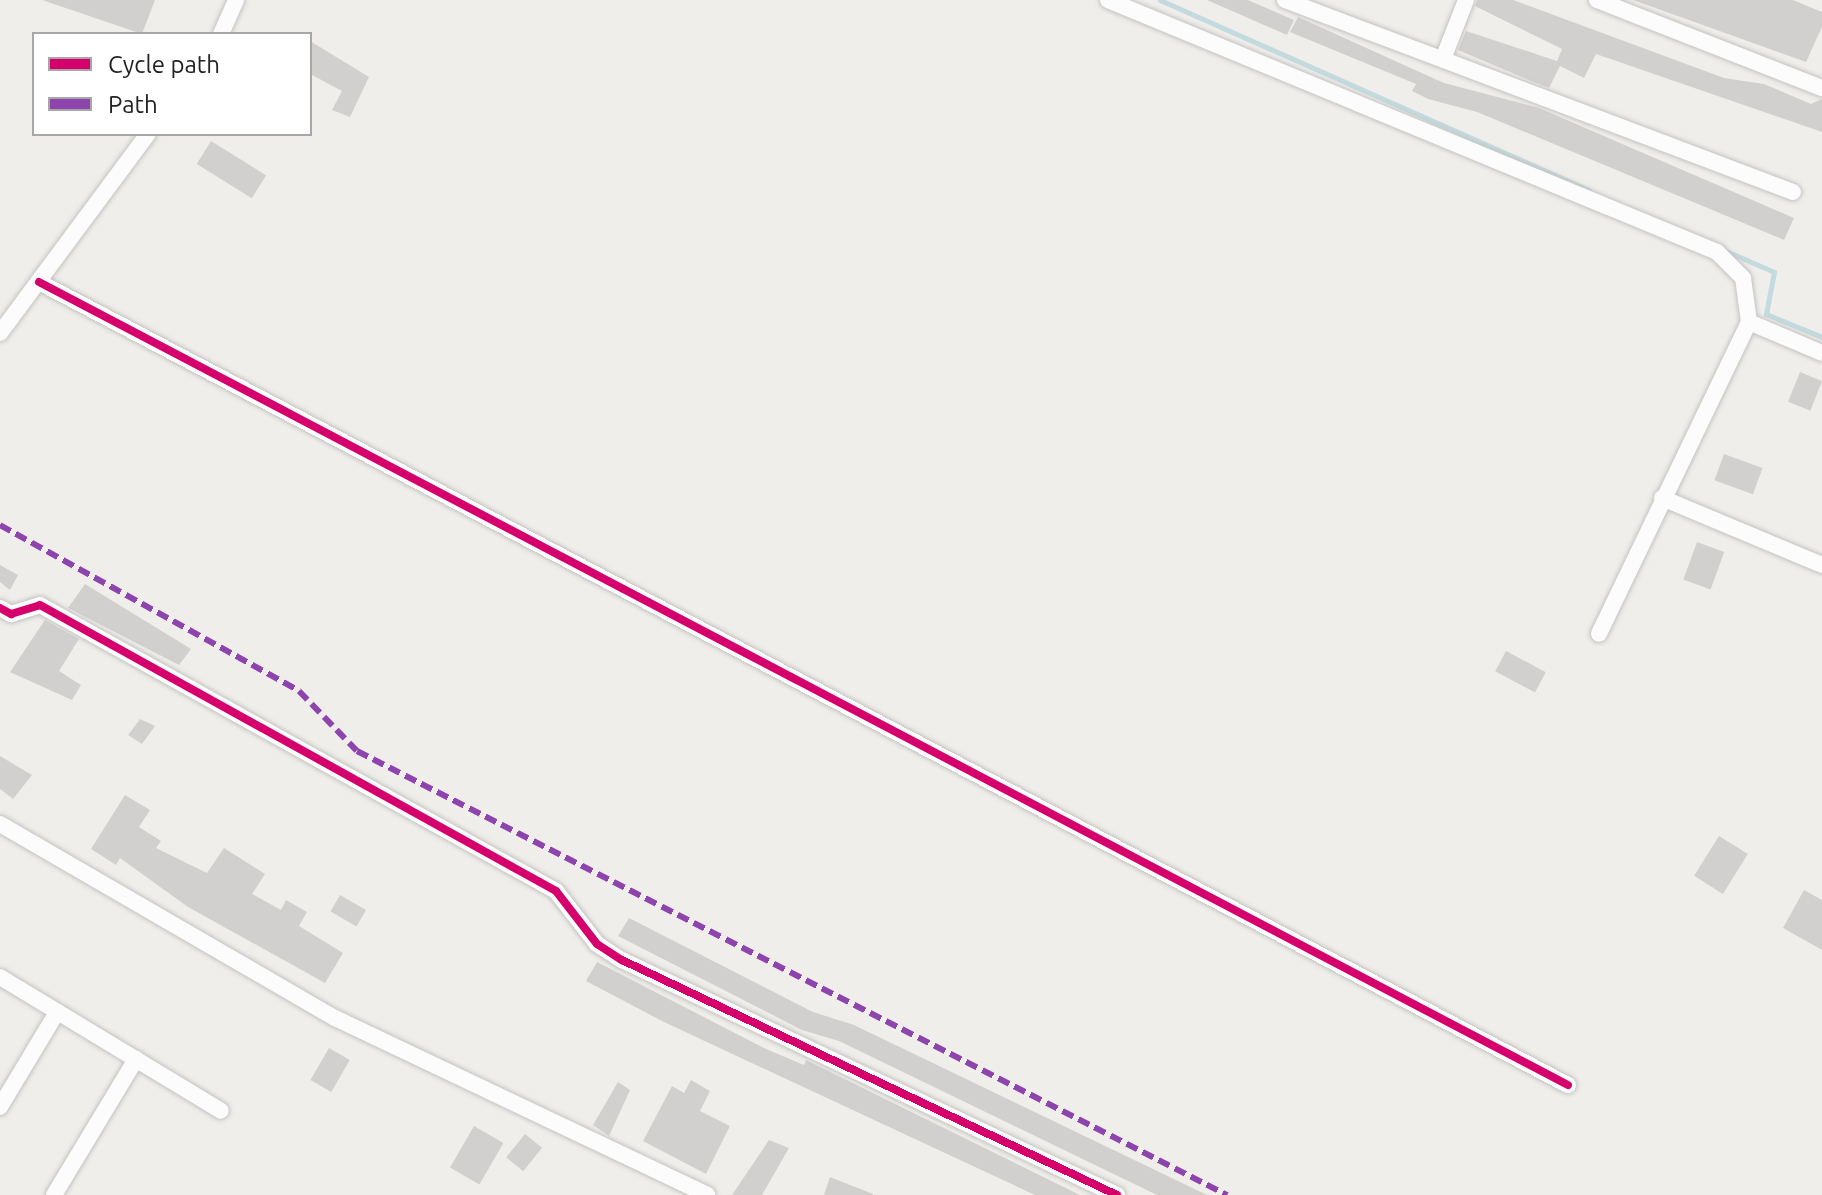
<!DOCTYPE html>
<style>
body{margin:0}
#map{position:relative;width:1822px;height:1195px;overflow:hidden;background:#f0eeeb;font-family:Ubuntu,sans-serif}
div>[style]{position:absolute}
.stream>*{height:5px;margin:-2.5px;padding:0 2.5px;transform-origin:2.5px;border-radius:2.5px;background:#c3dade}
.building>*{inset:0;background:#d2d0ce;transform-origin:0 0}
.roads{filter:drop-shadow(0 0 2px #c3c3c1) drop-shadow(0 0 2px #c3c3c1)}
.street>*{height:16px;margin:-8px;padding:0 8px;transform-origin:8px;border-radius:8px;background:#fdfcfc}
.quiet>*{height:6px;margin-top:-3px;transform-origin:0;background:repeating-linear-gradient(90deg,#8e44ad 0 12px,transparent 0 18px)}
.cycleway>*{height:8px;margin:-4px;padding:0 4px;transform-origin:4px;border-radius:4px;background:#d6006c}
span{translate:-50% -50%;white-space:nowrap;text-align:center;line-height:1.15;-webkit-text-stroke:7px #fff;paint-order:stroke}
.legend{position:absolute;left:32px;top:32px;width:280px;height:104px;box-sizing:border-box;background:#fff;border:2px solid #a7a7a7;margin:0;padding:10px 14px;list-style:none;font-size:24px;color:#222}
.legend li{display:flex;align-items:center;gap:16px;height:40px}
.legend b{width:40px;border:2px solid #a7a7a7}
</style>
<div id="map">
<div class="stream">
<div style="left:1160px;top:0;width:469px;rotate:23.9deg"></div>
<div style="left:1726px;top:251px;width:52px;rotate:23.6deg"></div>
<div style="left:1774px;top:272px;width:43px;rotate:100.8deg"></div>
<div style="left:1766px;top:314px;width:61px;rotate:22.3deg"></div>
</div>
<div class="building">
<div style="clip-path:polygon(42px 0,155px 0,142px 34px)"></div>
<div style="clip-path:polygon(1207px 0,1248px 0,1294px 20px,1287px 35px)"></div>
<div style="clip-path:polygon(1477px 0,1513px 0,1724px 78px,1764px 84px,1811px 104px,1822px 99px,1822px 132px,1596px 54px,1584px 78px,1560px 66px,1549px 88px,1536px 83px,1458px 50px,1466px 31px,1557px 61px,1562px 49px,1475px 6px)"></div>
<div style="clip-path:polygon(1633px 0,1793px 0,1822px 12px,1822px 27px,1806px 62px)"></div>
<div style="clip-path:polygon(1298px 17px,1444px 83px,1539px 108px,1794px 218px,1784px 240px,1477px 112px,1428px 99px,1412px 91px,1416px 84px,1290px 32px)"></div>
<div style="clip-path:polygon(310px 41px,369px 77px,350px 117px,332px 110px,342px 91px,310px 74px)"></div>
<div style="left:211px;top:141px;width:65px;height:27px;rotate:32deg"></div>
<div style="left:1800px;top:372px;width:24px;height:32px;rotate:22deg"></div>
<div style="left:1724px;top:454px;width:41px;height:28px;rotate:20deg"></div>
<div style="left:1697px;top:542px;width:29px;height:40px;rotate:20deg"></div>
<div style="clip-path:polygon(0 565px,18px 575px,10px 590px,0 582px)"></div>
<div style="clip-path:polygon(85px 584px,191px 649px,179px 665px,68px 608px)"></div>
<div style="clip-path:polygon(45px 620px,79px 639px,59px 671px,81px 685px,72px 700px,10px 672px)"></div>
<div style="left:1506px;top:651px;width:45px;height:23px;rotate:28deg"></div>
<div style="clip-path:polygon(140px 719px,155px 726px,142px 744px,128px 735px)"></div>
<div style="clip-path:polygon(0 756px,32px 775px,13px 799px,0 789px)"></div>
<div style="clip-path:polygon(125px 795px,150px 810px,139px 827px,161px 841px,156px 848px,207px 873px,224px 848px,265px 874px,252px 894px,281px 910px,286px 900px,307px 912px,299px 926px,343px 953px,325px 983px,188px 907px,120px 858px,116px 865px,91px 849px)"></div>
<div style="left:1719px;top:836px;width:34px;height:47px;rotate:32deg"></div>
<div style="clip-path:polygon(1804px 890px,1822px 900px,1822px 950px,1783px 928px)"></div>
<div style="left:340px;top:895px;width:30px;height:19px;rotate:30deg"></div>
<div style="clip-path:polygon(629px 918px,813px 1012px,854px 1025px,1207px 1195px,1157px 1195px,839px 1041px,802px 1030px,618px 936px)"></div>
<div style="clip-path:polygon(597px 962px,766px 1049px,804px 1065px,806px 1060px,1080px 1195px,1035px 1195px,664px 1022px,586px 981px)"></div>
<div style="left:329px;top:1048px;width:24px;height:37px;rotate:30deg"></div>
<div style="clip-path:polygon(691px 1080px,710px 1091px,700px 1111px,730px 1126px,706px 1174px,643px 1141px,672px 1086px,684px 1093px)"></div>
<div style="clip-path:polygon(618px 1082px,630px 1090px,609px 1136px,593px 1125px)"></div>
<div style="left:474px;top:1126px;width:34px;height:48px;rotate:30deg"></div>
<div style="left:525px;top:1134px;width:22px;height:30px;rotate:39deg"></div>
<div style="clip-path:polygon(769px 1140px,789px 1148px,762px 1195px,732px 1195px)"></div>
<div style="clip-path:polygon(830px 1177px,873px 1194px,873px 1195px,824px 1195px)"></div>
</div>
<div class="roads">
<div class="street">
<div style="left:1108px;top:0;width:659px;rotate:22.48deg"></div>
<div style="left:1717px;top:252px;width:37px;rotate:45deg"></div>
<div style="left:1743px;top:278px;width:44px;rotate:82.2deg"></div>
<div style="left:1749px;top:322px;width:346px;rotate:115.7deg"></div>
<div style="left:1285px;top:0;width:543px;rotate:20.7deg"></div>
<div style="left:1597px;top:0;width:242px;rotate:21.4deg"></div>
<div style="left:221px;top:34px;width:37px;rotate:-66deg"></div>
<div style="left:1443px;top:59px;width:63px;rotate:-68.7deg"></div>
<div style="left:39px;top:282px;width:1727px;rotate:27.71deg"></div>
<div style="left:1749px;top:322px;width:79px;rotate:23deg"></div>
<div style="left:0;top:333px;width:248px;rotate:-53.4deg"></div>
<div style="left:1662px;top:498px;width:173px;rotate:22.7deg"></div>
<div style="left:0;top:608px;width:13px;rotate:29deg"></div>
<div style="left:11px;top:614px;width:30px;rotate:-17deg"></div>
<div style="left:40px;top:605px;width:590px;rotate:29deg"></div>
<div style="left:556px;top:891px;width:67px;rotate:52.3deg"></div>
<div style="left:597px;top:944px;width:30px;rotate:33deg"></div>
<div style="left:622px;top:960px;width:548px;rotate:25.4deg"></div>
<div style="left:0;top:824px;width:387px;rotate:30.1deg"></div>
<div style="left:335px;top:1018px;width:412px;rotate:25.4deg"></div>
<div style="left:0;top:977px;width:258px;rotate:31.2deg"></div>
<div style="left:0;top:1107px;width:111px;rotate:-59deg"></div>
<div style="left:54px;top:1195px;width:159px;rotate:-58.9deg"></div>
</div>
</div>
<div class="quiet">
<div style="left:0;top:525px;width:342px;rotate:29deg"></div>
<div style="left:299px;top:691px;width:83px;rotate:46deg"></div>
<div style="left:357px;top:751px;width:977px;rotate:27.04deg"></div>
</div>
<div class="cycleway">
<div style="left:39px;top:282px;width:1727px;rotate:27.71deg"></div>
<div style="left:0;top:608px;width:13px;rotate:29deg"></div>
<div style="left:11px;top:614px;width:30px;rotate:-17deg"></div>
<div style="left:40px;top:605px;width:590px;rotate:29deg"></div>
<div style="left:556px;top:891px;width:67px;rotate:52.3deg"></div>
<div style="left:597px;top:944px;width:30px;rotate:33deg"></div>
<div style="left:622px;top:960px;width:548px;rotate:25.4deg"></div>
</div>
<ul class="legend">
<li><b style="height:10px;background:#d6006c"></b>Cycle path</li>
<li><b style="height:10px;background:#8e44ad"></b>Path</li>
</ul>
</div>
